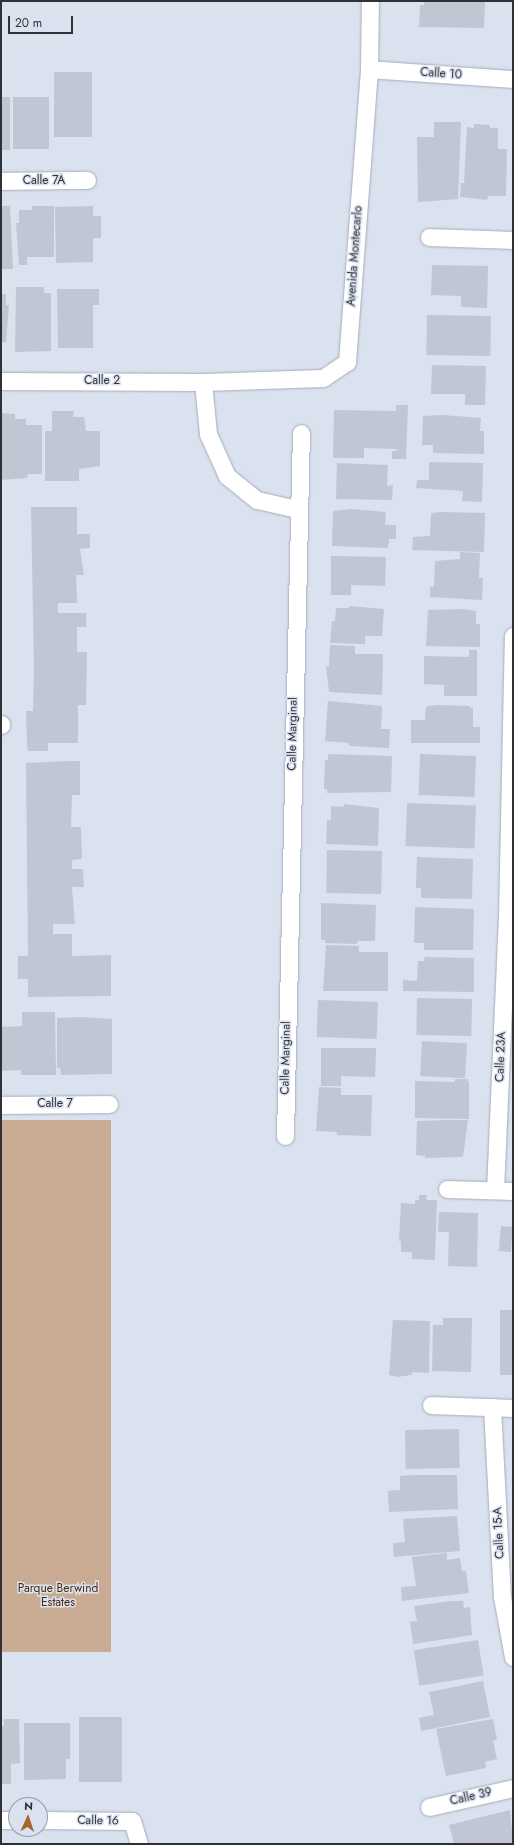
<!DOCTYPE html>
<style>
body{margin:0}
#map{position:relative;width:514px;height:1845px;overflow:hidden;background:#dae1ef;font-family:Jost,sans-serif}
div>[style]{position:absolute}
.green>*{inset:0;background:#c9ab94;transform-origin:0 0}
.building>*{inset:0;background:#c0c6d4;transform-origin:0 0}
.roads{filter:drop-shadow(0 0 1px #a6acba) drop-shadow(0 0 1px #a6acba)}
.minor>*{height:17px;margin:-8.5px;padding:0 8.5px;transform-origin:8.5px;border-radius:8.5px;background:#fff}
span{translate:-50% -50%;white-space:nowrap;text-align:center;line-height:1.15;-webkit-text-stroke:3px #dae1ef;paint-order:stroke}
.street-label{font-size:12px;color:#2f3137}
.park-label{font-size:12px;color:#49290c}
.frame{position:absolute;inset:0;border:2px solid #2f3137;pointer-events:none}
.north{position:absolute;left:8px;top:1797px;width:40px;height:40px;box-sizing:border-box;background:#dae1ef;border:1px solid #969ba5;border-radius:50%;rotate:3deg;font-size:11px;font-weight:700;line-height:16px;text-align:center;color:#2f3137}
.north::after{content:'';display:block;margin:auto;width:14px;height:18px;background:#a4652c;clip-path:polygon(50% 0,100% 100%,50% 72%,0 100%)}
.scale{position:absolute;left:8px;top:16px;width:65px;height:18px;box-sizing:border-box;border:2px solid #2f3137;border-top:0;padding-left:5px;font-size:12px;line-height:14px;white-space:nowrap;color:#2f3137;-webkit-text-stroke:3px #dae1ef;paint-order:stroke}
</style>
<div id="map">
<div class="green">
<div style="left:111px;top:1120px;width:532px;height:110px;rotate:90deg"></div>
</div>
<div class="building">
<div style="clip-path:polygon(424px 1px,485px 1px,484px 28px,419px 27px,420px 5px,424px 5px)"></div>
<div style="left:1px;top:6px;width:1px;height:59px"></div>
<div style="left:54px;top:72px;width:38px;height:65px"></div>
<div style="left:1px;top:97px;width:9px;height:53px"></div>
<div style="left:13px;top:97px;width:36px;height:52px"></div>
<div style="clip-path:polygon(434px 122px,461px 122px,458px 199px,418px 202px,417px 137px,434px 137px)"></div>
<div style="clip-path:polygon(474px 124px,490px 125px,490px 128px,498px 128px,498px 149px,507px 149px,506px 196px,488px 196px,487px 200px,460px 197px,461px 183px,464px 183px,467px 127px,474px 128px)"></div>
<div style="clip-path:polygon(1px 206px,10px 206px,13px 269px,1px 269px)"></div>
<div style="clip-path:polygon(32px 206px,54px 206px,54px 257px,27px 257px,27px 265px,19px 265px,16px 223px,19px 223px,19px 210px,32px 210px)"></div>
<div style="clip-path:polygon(93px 206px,93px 216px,101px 216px,101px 238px,93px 238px,93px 262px,56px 263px,55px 207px)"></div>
<div style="clip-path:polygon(432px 265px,488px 266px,487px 308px,461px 307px,461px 296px,431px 295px)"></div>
<div style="clip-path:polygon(16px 287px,44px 287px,44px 293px,51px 293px,51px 351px,15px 352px)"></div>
<div style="clip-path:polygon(57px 289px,99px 289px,99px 305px,93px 305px,93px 348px,58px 348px)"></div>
<div style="clip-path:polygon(1px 294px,6px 294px,6px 305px,9px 305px,6px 342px,1px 342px)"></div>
<div style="left:427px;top:315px;width:64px;height:40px;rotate:1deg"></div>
<div style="clip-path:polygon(432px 365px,486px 366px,485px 405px,465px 405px,465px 394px,431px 394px)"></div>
<div style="clip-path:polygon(396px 405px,408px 405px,406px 459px,392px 459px,392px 451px,397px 451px,396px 449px,364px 448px,364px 458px,333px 458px,334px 410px,396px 411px)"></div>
<div style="clip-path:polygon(52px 411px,74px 411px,73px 417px,84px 417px,86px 431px,100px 431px,100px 466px,79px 469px,79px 481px,45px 481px,45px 431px,52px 431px)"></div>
<div style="clip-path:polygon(1px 413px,15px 414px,15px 419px,26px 419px,26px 425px,42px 425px,42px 474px,28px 474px,27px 478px,1px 480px)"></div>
<div style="clip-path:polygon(443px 415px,481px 418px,480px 431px,484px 431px,484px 454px,433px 453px,433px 445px,422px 445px,423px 416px)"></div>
<div style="clip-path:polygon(429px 462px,483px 463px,482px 502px,462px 501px,463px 491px,416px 488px,417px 480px,429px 480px)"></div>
<div style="clip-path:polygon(337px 463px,388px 465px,387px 486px,393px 485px,392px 500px,336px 499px)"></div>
<div style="clip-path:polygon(31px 507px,77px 507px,77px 534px,90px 534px,90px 548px,80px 549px,84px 575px,76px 575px,77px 603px,58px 603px,58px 613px,86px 613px,86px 627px,77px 627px,77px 652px,87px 652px,86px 705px,78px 705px,78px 743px,48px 743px,48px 751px,28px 751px,27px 744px,26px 711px,33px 711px,34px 669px)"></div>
<div style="clip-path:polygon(351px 509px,386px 512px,385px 525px,396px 525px,396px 539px,389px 539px,388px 548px,332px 546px,333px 511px)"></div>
<div style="clip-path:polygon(441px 512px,485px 513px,484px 552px,412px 550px,413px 537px,430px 536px,431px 513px)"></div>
<div style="clip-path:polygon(460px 552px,480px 553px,479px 578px,483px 578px,482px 600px,430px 597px,430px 587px,434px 587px,435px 561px,460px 559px)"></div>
<div style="clip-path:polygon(331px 556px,386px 557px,385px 586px,351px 585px,351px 595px,331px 595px)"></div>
<div style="clip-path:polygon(349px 606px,384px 609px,382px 636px,365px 636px,365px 644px,330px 643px,332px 621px,335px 621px,336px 608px,349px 608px)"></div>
<div style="clip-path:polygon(463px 609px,476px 611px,476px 624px,480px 624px,480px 647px,426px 646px,428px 610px)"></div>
<div style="clip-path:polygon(330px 645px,355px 646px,355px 654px,383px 654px,382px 695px,329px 692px,326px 666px,329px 667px)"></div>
<div style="clip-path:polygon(469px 650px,477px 650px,477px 696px,444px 696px,444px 685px,424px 684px,424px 656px,469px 657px)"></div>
<div style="clip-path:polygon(328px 701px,382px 706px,381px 729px,390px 729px,389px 748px,349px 746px,349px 743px,325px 741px)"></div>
<div style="clip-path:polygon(436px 705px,470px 706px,470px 708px,473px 708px,473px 727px,480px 727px,480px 743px,411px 743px,411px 720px,425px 720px,426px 707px)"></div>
<div style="clip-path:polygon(328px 754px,392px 756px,391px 792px,327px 793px,327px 789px,324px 789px,325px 760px,328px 760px)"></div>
<div style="left:420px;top:754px;width:56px;height:41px;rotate:2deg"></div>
<div style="clip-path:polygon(70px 761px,80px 761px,80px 795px,72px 795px,71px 827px,81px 827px,82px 859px,72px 860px,72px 869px,83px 869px,84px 887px,72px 887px,75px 924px,53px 924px,53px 934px,72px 934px,72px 956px,111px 955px,111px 996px,28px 997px,28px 979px,18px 979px,18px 956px,28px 956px,26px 763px)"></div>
<div style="left:407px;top:803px;width:69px;height:43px;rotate:2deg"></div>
<div style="clip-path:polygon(344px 804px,379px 808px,378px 846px,326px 844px,327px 820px,331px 820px,331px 806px,344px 807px)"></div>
<div style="left:327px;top:850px;width:55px;height:43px;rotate:1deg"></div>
<div style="clip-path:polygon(417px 857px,473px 859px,472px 899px,421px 898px,421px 888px,416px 888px)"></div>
<div style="clip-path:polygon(321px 903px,376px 905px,375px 941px,358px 941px,357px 944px,325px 943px,325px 940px,321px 940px)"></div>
<div style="clip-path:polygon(415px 907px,474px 909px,473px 950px,424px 950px,424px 943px,414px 943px)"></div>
<div style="clip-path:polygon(326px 945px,359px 946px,359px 952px,388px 952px,388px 991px,323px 991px)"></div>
<div style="clip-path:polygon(424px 957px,474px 958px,474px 992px,403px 991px,403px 980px,417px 981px,418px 961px,425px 961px)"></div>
<div style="left:417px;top:998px;width:55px;height:37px;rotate:1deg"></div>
<div style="left:318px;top:1000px;width:60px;height:37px;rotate:2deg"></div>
<div style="clip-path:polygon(22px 1012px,55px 1012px,56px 1075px,21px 1075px,21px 1070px,1px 1071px,1px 1027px,22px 1026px)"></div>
<div style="clip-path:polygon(81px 1017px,112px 1019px,112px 1074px,61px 1075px,60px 1068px,57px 1068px,57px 1018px)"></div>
<div style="left:422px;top:1041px;width:45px;height:35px;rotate:3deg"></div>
<div style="clip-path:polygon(321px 1048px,376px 1048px,375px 1077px,341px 1076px,341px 1086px,321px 1086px)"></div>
<div style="clip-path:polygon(455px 1079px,467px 1079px,469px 1083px,469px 1119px,415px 1118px,415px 1081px,455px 1082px)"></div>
<div style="clip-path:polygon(319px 1087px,341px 1088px,341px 1095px,372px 1095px,371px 1136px,337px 1135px,337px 1132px,316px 1131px)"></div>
<div style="clip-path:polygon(449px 1120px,468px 1120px,463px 1157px,425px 1158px,425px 1156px,416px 1155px,417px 1121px)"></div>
<div style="clip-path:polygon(419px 1195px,427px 1195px,426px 1200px,437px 1200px,435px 1260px,412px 1259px,412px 1252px,401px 1252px,401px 1241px,399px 1241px,401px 1203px,415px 1204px,415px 1200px,419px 1200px)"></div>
<div style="clip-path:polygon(439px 1212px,478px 1213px,477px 1267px,448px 1266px,449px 1232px,438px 1232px)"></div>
<div style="left:501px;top:1226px;width:12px;height:25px;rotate:5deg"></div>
<div style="left:500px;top:1310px;width:13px;height:65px"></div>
<div style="clip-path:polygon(443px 1318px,472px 1318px,471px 1372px,432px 1371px,433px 1325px,443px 1325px)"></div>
<div style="clip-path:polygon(393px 1320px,430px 1321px,429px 1373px,413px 1372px,411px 1375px,397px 1377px,389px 1375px)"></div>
<div style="left:459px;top:1429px;width:39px;height:54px;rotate:89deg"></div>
<div style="clip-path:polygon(412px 1475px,457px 1475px,458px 1509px,389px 1512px,388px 1491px,400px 1490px,400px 1476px)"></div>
<div style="clip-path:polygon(457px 1516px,460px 1551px,394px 1557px,393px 1543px,405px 1542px,403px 1519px)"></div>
<div style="clip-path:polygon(447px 1553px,447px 1560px,460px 1558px,462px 1571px,466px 1571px,469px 1593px,402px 1601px,401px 1587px,416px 1586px,412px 1557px)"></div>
<div style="clip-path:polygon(451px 1601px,463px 1601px,464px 1608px,470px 1607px,472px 1635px,413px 1644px,410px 1622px,417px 1621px,414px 1606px)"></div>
<div style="left:478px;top:1640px;width:36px;height:65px;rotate:81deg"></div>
<div style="clip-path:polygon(483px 1681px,490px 1717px,421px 1731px,419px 1718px,434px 1715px,429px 1692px)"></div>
<div style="left:79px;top:1717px;width:43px;height:65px"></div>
<div style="clip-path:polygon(4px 1719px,19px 1719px,20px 1763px,11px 1764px,11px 1784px,1px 1784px,1px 1726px,4px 1726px)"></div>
<div style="clip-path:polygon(493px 1719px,497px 1740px,493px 1741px,497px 1759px,485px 1762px,486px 1768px,446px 1776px,436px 1729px)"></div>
<div style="clip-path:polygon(24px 1723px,70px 1723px,70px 1759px,66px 1759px,66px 1779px,24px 1780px)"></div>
<div style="clip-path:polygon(510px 1810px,513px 1844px,454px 1844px,449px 1825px)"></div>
</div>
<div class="roads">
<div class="minor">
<div style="left:369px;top:69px;width:144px;rotate:4deg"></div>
<div style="left:1px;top:181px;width:86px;rotate:-0.7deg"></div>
<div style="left:429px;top:237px;width:84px;rotate:2deg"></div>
<div style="left:1px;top:381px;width:202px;rotate:0.3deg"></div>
<div style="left:203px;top:382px;width:120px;rotate:-1.9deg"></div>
<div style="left:323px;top:378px;width:29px;rotate:-34deg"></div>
<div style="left:347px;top:362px;width:294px;rotate:-85.7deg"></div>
<div style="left:369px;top:69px;width:68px;rotate:-89.2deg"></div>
<div style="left:203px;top:382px;width:52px;rotate:84.5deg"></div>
<div style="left:208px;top:434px;width:46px;rotate:65.7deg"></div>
<div style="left:227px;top:476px;width:38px;rotate:39deg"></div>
<div style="left:257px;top:500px;width:41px;rotate:12.7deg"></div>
<div style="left:1px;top:724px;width:1px;rotate:90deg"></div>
<div style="left:1px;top:1105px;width:108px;rotate:-0.5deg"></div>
<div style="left:285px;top:1136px;width:703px;rotate:-88.7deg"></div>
<div style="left:447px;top:1189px;width:66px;rotate:1.7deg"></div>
<div style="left:495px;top:1190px;width:273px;rotate:-87.5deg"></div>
<div style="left:507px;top:917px;width:281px;rotate:-88.8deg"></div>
<div style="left:431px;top:1405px;width:82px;rotate:2.1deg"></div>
<div style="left:492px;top:1407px;width:190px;rotate:87deg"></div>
<div style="left:502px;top:1597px;width:61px;rotate:79.6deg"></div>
<div style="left:429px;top:1807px;width:86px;rotate:-12.7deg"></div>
<div style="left:1px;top:1820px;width:15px"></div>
<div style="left:40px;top:1820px;width:92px;rotate:0.6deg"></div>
<div style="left:132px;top:1821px;width:24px;rotate:73deg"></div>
</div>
</div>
<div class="street-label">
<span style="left:441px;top:74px;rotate:4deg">Calle 10</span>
<span style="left:44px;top:181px">Calle 7A</span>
<span style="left:355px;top:256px;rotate:-86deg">Avenida Montecarlo</span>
<span style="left:102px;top:381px">Calle 2</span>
<span style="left:293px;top:734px;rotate:-89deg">Calle Marginal</span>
<span style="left:501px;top:1057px;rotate:-88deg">Calle 23A</span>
<span style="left:286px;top:1058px;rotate:-89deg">Calle Marginal</span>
<span style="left:55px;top:1104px">Calle 7</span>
<span style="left:499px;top:1533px;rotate:-93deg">Calle 15-A</span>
<span style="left:471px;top:1797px;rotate:-13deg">Calle 39</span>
<span style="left:98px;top:1821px;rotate:1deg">Calle 16</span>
</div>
<div class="park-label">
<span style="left:58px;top:1596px">Parque Berwind<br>Estates</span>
</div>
<div class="frame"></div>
<div class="north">N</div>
<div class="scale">20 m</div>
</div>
